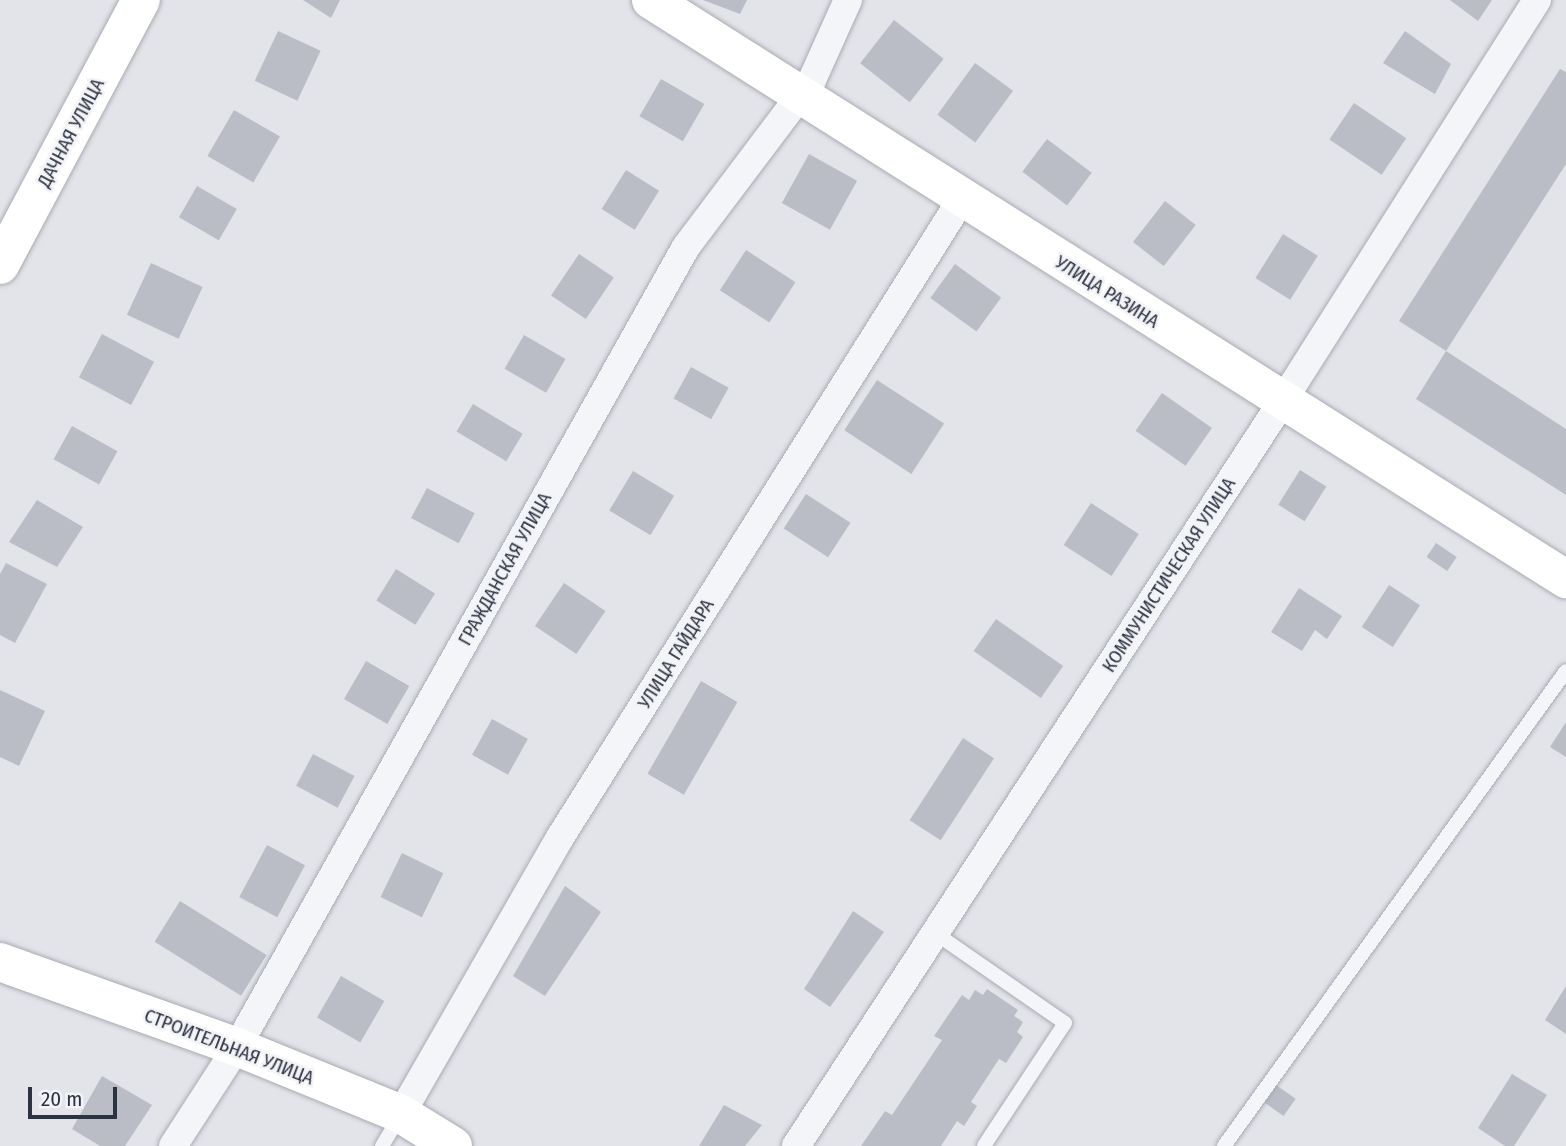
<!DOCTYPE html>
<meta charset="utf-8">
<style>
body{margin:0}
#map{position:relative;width:1566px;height:1146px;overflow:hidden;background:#e2e4e9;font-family:"Fira Sans Condensed",sans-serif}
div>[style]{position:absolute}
.building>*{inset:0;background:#babdc6;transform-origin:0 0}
.roads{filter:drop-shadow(0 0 2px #a8abb3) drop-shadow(0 0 2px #a8abb3)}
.lane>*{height:14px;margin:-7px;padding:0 7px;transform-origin:7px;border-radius:7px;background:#f4f5f8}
.street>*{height:28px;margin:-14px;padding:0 14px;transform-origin:14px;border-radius:14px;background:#f4f5f8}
.secondary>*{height:38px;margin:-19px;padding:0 19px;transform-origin:19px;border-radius:19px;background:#fff}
span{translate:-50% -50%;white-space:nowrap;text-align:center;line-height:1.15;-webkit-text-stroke:5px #f2f3f7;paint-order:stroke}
.street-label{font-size:19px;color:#2c3240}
.scale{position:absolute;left:28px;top:1087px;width:89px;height:32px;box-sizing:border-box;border:4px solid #2c3240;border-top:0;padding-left:9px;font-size:21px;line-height:24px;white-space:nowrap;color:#2c3240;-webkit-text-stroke:5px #f2f3f7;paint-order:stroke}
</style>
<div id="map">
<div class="building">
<div style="clip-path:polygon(303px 0,340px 0,331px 18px)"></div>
<div style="clip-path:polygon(703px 0,747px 0,740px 14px)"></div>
<div style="clip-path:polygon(1450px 0,1492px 0,1478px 21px)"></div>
<div style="left:894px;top:20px;width:63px;height:55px;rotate:38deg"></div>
<div style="left:278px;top:31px;width:47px;height:55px;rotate:25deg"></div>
<div style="clip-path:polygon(1405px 31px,1451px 64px,1435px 94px,1383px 63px)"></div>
<div style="left:975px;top:63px;width:47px;height:64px;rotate:36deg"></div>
<div style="clip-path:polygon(1560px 69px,1566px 72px,1566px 164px,1446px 351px,1399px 321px)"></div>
<div style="left:661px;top:79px;width:50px;height:43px;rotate:30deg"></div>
<div style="left:1354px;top:103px;width:63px;height:44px;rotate:34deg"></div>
<div style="left:234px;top:110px;width:53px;height:53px;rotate:30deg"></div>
<div style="left:1047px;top:139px;width:56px;height:41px;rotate:37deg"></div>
<div style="left:809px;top:154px;width:55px;height:56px;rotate:29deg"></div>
<div style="left:626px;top:170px;width:39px;height:46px;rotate:32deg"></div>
<div style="left:197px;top:186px;width:46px;height:36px;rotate:30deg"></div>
<div style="left:1165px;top:201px;width:39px;height:52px;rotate:38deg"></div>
<div style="left:1283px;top:234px;width:41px;height:52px;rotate:32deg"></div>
<div style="left:746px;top:250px;width:59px;height:48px;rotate:33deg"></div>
<div style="left:579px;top:254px;width:42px;height:50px;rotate:34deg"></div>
<div style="left:151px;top:263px;width:57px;height:57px;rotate:25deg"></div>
<div style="left:955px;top:264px;width:57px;height:42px;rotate:36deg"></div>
<div style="left:102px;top:334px;width:59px;height:49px;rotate:28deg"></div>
<div style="left:524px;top:335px;width:48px;height:39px;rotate:30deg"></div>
<div style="clip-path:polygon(1446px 351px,1566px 429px,1566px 495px,1416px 399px)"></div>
<div style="left:691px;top:367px;width:43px;height:36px;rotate:29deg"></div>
<div style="left:877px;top:380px;width:80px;height:60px;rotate:33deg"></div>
<div style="left:1162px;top:393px;width:61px;height:46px;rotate:35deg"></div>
<div style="left:473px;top:404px;width:58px;height:32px;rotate:31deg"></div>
<div style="left:72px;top:426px;width:52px;height:38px;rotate:29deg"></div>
<div style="left:1300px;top:470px;width:31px;height:41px;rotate:32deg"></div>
<div style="left:633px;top:471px;width:48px;height:46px;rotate:31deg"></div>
<div style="left:427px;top:488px;width:54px;height:34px;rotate:28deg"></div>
<div style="left:806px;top:494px;width:53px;height:41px;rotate:33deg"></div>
<div style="clip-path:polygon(37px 500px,83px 527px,57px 567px,9px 542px)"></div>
<div style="left:1091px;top:503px;width:57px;height:50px;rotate:33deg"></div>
<div style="left:1436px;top:543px;width:25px;height:17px;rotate:34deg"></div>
<div style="clip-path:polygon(6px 563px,47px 584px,15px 643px,0 635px,0 574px)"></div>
<div style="left:396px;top:569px;width:46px;height:37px;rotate:32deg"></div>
<div style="left:564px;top:583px;width:50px;height:52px;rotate:34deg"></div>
<div style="left:1389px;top:585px;width:37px;height:50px;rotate:33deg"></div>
<div style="clip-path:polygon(1299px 588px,1342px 616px,1327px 639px,1315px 630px,1302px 651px,1271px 632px)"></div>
<div style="left:996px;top:619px;width:82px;height:39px;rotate:35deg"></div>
<div style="left:366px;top:661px;width:50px;height:44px;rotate:30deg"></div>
<div style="left:701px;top:681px;width:42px;height:107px;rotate:30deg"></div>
<div style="clip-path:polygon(0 690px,45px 711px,19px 766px,0 757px)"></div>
<div style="left:492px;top:719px;width:41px;height:41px;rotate:29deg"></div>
<div style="clip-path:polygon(1566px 722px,1566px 757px,1550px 747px)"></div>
<div style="left:963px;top:738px;width:37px;height:98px;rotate:33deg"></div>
<div style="left:313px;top:754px;width:47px;height:36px;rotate:28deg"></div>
<div style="left:267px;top:845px;width:43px;height:59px;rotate:28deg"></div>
<div style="left:402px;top:853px;width:46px;height:49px;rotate:26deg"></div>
<div style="clip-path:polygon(565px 886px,601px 912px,545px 996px,513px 976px)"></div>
<div style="left:180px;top:901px;width:102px;height:48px;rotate:32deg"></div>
<div style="clip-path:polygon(853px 911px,884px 932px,830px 1007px,804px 989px)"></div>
<div style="left:341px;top:976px;width:50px;height:48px;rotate:30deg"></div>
<div style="clip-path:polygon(1566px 986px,1566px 1034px,1545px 1020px)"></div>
<div style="clip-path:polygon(987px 989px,1018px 1010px,1014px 1016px,1023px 1022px,1017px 1032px,1023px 1037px,1006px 1063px,999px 1059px,971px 1102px,977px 1106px,964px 1126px,957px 1121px,941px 1146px,861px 1146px,885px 1111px,892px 1115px,942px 1040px,934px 1036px,962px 995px,969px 1000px,975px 990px,983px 995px)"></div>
<div style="clip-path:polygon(1512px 1074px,1547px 1095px,1514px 1146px,1505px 1146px,1478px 1128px)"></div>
<div style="clip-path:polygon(102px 1076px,152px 1105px,125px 1146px,100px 1146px,72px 1129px)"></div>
<div style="left:1276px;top:1085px;width:24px;height:21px;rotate:35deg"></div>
<div style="clip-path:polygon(724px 1105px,762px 1125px,745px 1146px,699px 1146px)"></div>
</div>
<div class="roads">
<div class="lane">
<div style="left:935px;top:933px;width:158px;rotate:34.7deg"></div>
<div style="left:1065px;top:1023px;width:147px;rotate:123.4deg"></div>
<div style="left:382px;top:1146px;width:37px;rotate:-59deg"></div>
<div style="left:1224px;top:1146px;width:585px;rotate:-54.25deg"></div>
</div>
<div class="street">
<div style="left:401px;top:1114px;width:321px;rotate:-60.1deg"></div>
<div style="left:561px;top:836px;width:751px;rotate:-57.83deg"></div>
<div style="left:173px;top:1146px;width:118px;rotate:-57.1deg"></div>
<div style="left:237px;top:1047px;width:917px;rotate:-60.7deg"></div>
<div style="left:686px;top:247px;width:209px;rotate:-53deg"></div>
<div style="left:812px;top:80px;width:88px;rotate:-65.8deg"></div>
<div style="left:796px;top:1146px;width:889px;rotate:-56.85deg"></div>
<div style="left:1282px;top:402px;width:476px;rotate:-57.6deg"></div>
</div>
<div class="secondary">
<div style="left:651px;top:0;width:1083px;rotate:32.33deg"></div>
<div style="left:0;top:265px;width:300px;rotate:-62deg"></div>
<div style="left:0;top:962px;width:252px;rotate:19.7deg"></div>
<div style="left:237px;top:1047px;width:177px;rotate:22.2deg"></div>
<div style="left:401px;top:1114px;width:61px;rotate:31.6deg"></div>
</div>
</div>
<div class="street-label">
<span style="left:71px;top:133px;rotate:-62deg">ДАЧНАЯ УЛИЦА</span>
<span style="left:1107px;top:292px;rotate:32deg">УЛИЦА РАЗИНА</span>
<span style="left:505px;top:569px;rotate:-61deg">ГРАЖДАНСКАЯ УЛИЦА</span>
<span style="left:1169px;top:575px;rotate:-57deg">КОММУНИСТИЧЕСКАЯ УЛИЦА</span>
<span style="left:676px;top:654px;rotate:-58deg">УЛИЦА ГАЙДАРА</span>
<span style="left:229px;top:1047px;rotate:21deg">СТРОИТЕЛЬНАЯ УЛИЦА</span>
</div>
<div class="scale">20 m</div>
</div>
